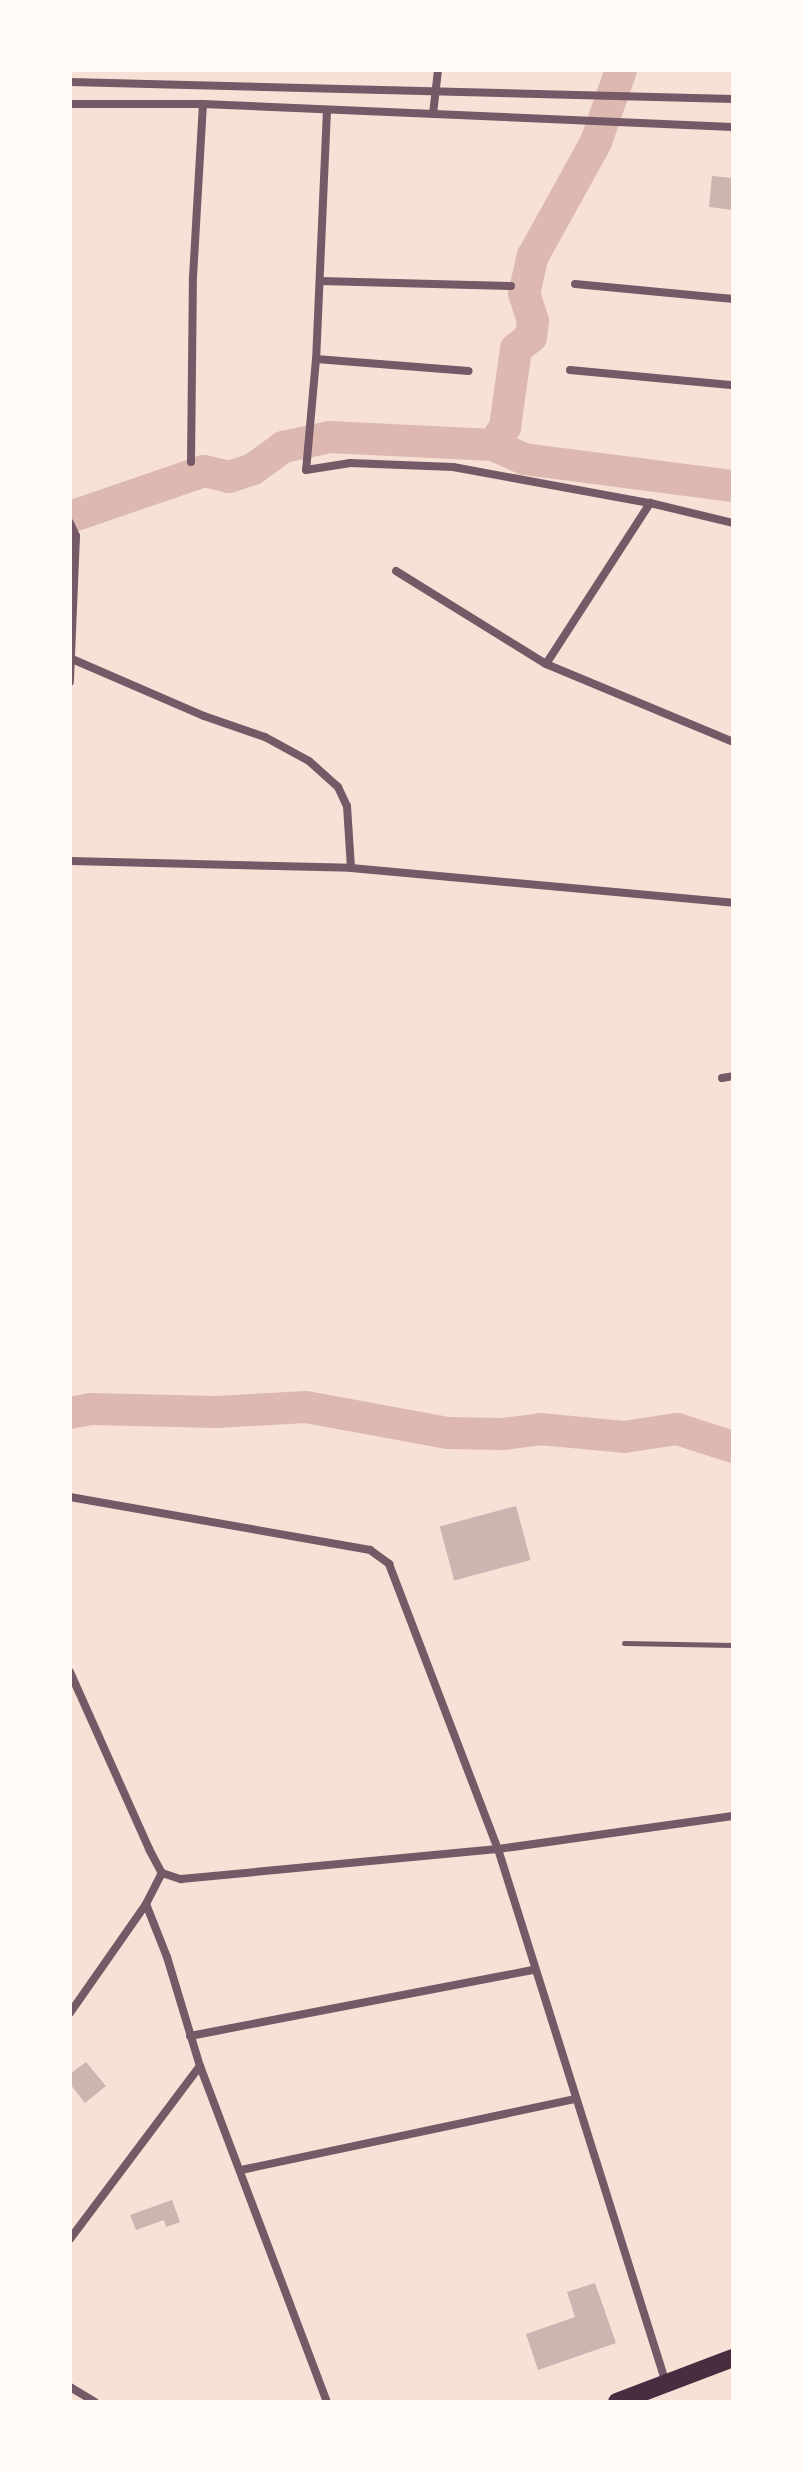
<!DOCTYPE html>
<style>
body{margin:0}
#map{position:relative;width:803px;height:2472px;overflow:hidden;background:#f7e1d7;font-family:Merriweather,serif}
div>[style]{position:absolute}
.river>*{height:32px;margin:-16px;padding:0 16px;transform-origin:16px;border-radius:16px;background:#dcb8b0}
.building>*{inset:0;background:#ccb4b1;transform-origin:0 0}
.service>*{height:5px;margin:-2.5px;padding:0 2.5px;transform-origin:2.5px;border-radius:2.5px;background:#755966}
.minor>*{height:8px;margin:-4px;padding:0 4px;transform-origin:4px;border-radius:4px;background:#755966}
.trunk>*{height:18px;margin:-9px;padding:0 9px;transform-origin:9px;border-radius:9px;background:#4a2c40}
span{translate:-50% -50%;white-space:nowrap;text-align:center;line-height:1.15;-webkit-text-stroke:8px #fffaf5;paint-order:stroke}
.frame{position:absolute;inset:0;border:72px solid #fffaf5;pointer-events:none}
</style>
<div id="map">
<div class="river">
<div style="left:493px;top:445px;width:34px;rotate:24deg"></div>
<div style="left:524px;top:459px;width:211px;rotate:7.4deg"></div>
<div style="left:70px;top:517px;width:142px;rotate:-18.9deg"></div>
<div style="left:204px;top:471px;width:26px;rotate:13deg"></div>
<div style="left:229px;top:477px;width:25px;rotate:-18deg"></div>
<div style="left:253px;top:469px;width:37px;rotate:-36deg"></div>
<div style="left:283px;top:447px;width:48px;rotate:-12deg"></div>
<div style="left:330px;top:437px;width:163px;rotate:2.8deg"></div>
<div style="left:493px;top:445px;width:22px;rotate:-56deg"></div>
<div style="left:505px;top:427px;width:79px;rotate:-82deg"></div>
<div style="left:516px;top:349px;width:19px;rotate:-39deg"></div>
<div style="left:531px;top:337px;width:16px;rotate:-83deg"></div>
<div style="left:533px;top:321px;width:28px;rotate:-108deg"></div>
<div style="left:524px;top:294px;width:39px;rotate:-77deg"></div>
<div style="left:533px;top:256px;width:130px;rotate:-61.1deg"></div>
<div style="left:596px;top:142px;width:76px;rotate:-70.9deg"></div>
<div style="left:70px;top:1413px;width:21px;rotate:-11deg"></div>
<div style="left:91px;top:1409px;width:125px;rotate:1.4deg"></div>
<div style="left:216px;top:1412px;width:90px;rotate:-3.2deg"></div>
<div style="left:306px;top:1407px;width:144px;rotate:10.4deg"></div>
<div style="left:448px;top:1433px;width:54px;rotate:1.1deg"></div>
<div style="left:502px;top:1434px;width:38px;rotate:-7deg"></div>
<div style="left:540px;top:1429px;width:84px;rotate:5.4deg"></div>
<div style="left:624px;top:1437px;width:54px;rotate:-8.6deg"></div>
<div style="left:677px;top:1429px;width:59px;rotate:17.8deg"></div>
</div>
<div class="building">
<div style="clip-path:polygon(712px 176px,733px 178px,733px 210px,709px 207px)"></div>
<div style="left:516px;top:1506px;width:56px;height:79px;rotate:75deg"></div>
<div style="clip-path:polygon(86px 2062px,106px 2086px,85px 2103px,70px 2084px,70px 2074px)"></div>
<div style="clip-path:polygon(172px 2200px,180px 2222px,166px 2227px,164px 2220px,136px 2230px,130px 2215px)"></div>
<div style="clip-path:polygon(595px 2283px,616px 2343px,538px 2370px,526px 2334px,575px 2317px,567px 2292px)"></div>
</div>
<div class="service">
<div style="left:624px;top:1643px;width:109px;rotate:1.1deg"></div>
</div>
<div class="minor">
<div style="left:70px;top:82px;width:663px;rotate:1.47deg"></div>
<div style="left:70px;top:104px;width:133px"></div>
<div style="left:203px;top:104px;width:530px;rotate:2.48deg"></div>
<div style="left:327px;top:110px;width:249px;rotate:92.5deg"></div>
<div style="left:316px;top:359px;width:111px;rotate:95.1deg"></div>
<div style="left:306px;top:470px;width:45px;rotate:-9deg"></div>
<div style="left:350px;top:463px;width:103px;rotate:2.2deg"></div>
<div style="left:453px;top:467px;width:200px;rotate:10.4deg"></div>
<div style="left:650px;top:503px;width:85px;rotate:13.5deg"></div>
<div style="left:433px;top:114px;width:44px;rotate:-83.5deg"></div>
<div style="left:320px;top:281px;width:191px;rotate:1.5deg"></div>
<div style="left:575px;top:284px;width:159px;rotate:5.4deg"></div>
<div style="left:316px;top:359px;width:153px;rotate:4.5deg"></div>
<div style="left:570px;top:370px;width:164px;rotate:5.3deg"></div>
<div style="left:191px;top:462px;width:185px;rotate:-89.4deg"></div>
<div style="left:193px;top:277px;width:173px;rotate:-86.7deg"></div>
<div style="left:70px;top:523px;width:14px;rotate:65deg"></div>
<div style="left:76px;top:536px;width:146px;rotate:92.4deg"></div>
<div style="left:396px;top:571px;width:176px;rotate:31.8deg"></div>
<div style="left:546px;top:664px;width:203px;rotate:22.6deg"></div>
<div style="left:72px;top:659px;width:144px;rotate:23.4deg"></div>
<div style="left:204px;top:716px;width:65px;rotate:19deg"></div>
<div style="left:265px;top:737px;width:50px;rotate:28.6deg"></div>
<div style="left:309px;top:761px;width:39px;rotate:42deg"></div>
<div style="left:338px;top:787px;width:21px;rotate:65deg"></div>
<div style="left:347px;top:806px;width:62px;rotate:86.3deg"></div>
<div style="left:546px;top:664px;width:192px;rotate:-57.1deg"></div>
<div style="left:70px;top:861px;width:281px;rotate:1.4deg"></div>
<div style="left:351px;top:868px;width:384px;rotate:5.2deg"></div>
<div style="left:722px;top:1078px;width:11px;rotate:-10deg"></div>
<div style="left:70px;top:1497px;width:305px;rotate:10deg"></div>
<div style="left:370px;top:1550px;width:24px;rotate:36deg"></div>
<div style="left:389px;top:1564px;width:305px;rotate:69.1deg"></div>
<div style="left:498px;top:1849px;width:560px;rotate:72.54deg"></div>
<div style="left:70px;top:1672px;width:194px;rotate:65.9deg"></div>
<div style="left:149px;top:1849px;width:27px;rotate:62deg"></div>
<div style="left:162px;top:1873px;width:20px;rotate:18deg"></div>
<div style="left:181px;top:1879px;width:318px;rotate:-5.4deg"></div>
<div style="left:498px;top:1849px;width:237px;rotate:-8deg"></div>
<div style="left:146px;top:1904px;width:57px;rotate:68.4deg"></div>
<div style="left:167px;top:1957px;width:114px;rotate:73.2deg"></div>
<div style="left:200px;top:2066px;width:359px;rotate:69.3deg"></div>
<div style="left:70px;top:2013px;width:133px;rotate:-55.1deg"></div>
<div style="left:146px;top:1904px;width:35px;rotate:-63deg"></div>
<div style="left:190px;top:2036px;width:349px;rotate:-10.9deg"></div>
<div style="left:241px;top:2170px;width:342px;rotate:-12deg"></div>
<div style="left:70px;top:2239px;width:216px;rotate:-53.1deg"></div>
<div style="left:70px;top:2387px;width:29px;rotate:31deg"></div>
</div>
<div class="trunk">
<div style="left:617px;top:2402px;width:124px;rotate:-20.8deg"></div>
</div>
<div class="frame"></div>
</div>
